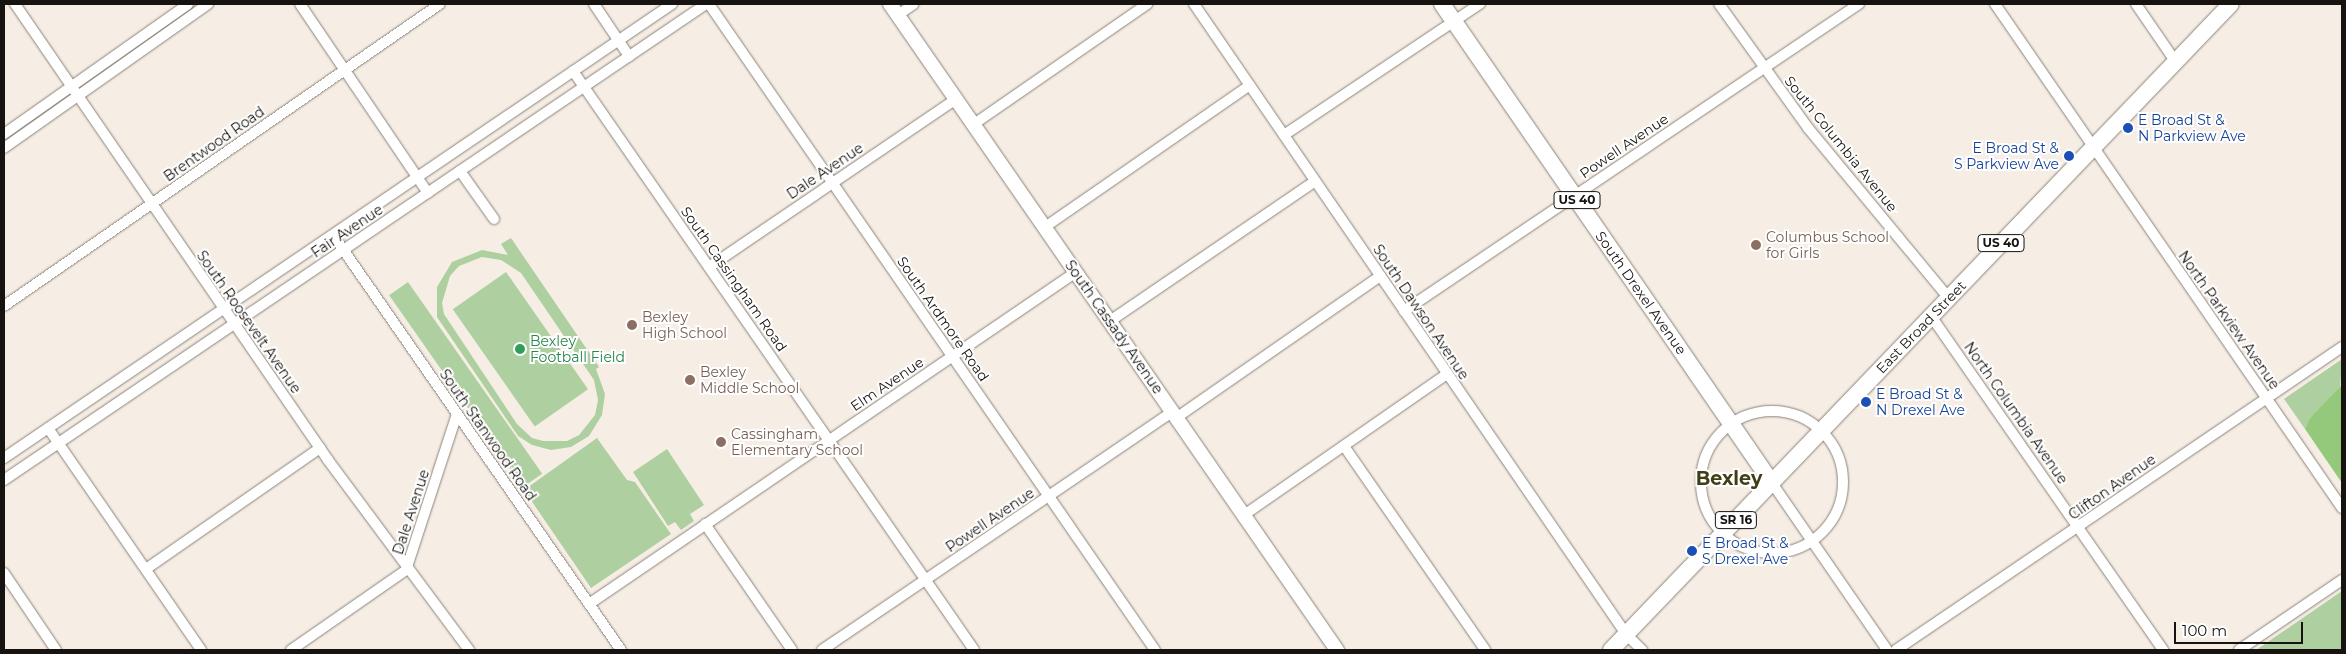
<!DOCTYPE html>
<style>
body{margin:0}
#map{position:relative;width:2346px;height:654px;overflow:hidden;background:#f6eee5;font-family:Montserrat,sans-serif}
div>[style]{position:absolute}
.green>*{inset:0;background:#aed0a0;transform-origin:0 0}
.forest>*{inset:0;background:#94c97c}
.roads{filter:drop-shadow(0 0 1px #8b837b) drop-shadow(0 0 1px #8b837b)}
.street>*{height:10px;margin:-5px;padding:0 5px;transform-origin:5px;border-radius:5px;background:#fff}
.street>.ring{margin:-5px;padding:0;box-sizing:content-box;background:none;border:10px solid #fff;border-radius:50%}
.secondary>*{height:14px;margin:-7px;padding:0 7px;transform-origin:7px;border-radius:7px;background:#fff}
.primary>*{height:16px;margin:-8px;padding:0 8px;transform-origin:8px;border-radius:8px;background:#fff}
.dots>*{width:14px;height:14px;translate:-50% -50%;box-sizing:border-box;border:2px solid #fff;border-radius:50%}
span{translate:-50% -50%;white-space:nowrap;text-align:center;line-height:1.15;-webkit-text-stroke:4px #fff;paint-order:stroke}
.shield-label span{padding:1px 4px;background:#fff;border:1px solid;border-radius:4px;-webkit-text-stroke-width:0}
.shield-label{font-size:12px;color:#161310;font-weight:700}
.transit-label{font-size:14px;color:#164399}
.left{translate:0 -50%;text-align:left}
.right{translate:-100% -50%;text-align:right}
.street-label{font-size:14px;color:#161310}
.education-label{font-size:14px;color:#785e54}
.leisure-label{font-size:14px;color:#27864d}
.district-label{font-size:19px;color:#3f3e15;font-weight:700}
.frame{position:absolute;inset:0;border:5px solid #161310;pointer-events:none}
.scale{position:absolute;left:2174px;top:622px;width:129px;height:22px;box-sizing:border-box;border:2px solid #161310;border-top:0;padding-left:6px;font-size:15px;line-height:18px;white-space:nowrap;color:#161310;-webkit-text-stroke:4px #fff;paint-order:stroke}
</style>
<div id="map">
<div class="green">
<div style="clip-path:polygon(evenodd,511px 238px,599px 367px,596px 369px,605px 394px,602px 415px,589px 436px,571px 447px,551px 450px,532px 445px,518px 436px,437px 317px,437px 287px,452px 262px,482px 250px,508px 255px,501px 244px,511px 238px,482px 257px,501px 260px,521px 273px,594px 380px,598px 400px,595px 415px,579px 435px,567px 441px,543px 441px,532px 438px,517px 424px,444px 314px,442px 303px,450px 276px,459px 266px,482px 257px)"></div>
<div style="left:506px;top:272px;width:143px;height:65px;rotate:55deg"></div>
<div style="left:408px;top:282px;width:234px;height:23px;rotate:55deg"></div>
<div style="clip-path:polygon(2342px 359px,2340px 390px,2309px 419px,2305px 429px,2284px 399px)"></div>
<div style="clip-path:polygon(597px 438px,627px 480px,635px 482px,671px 534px,591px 588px,524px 490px)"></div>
<div style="clip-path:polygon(667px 449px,704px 505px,690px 514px,694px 521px,681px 530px,675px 522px,668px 526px,633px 472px)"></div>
<div style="clip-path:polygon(2342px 591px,2342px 650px,2256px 650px)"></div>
</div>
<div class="forest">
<div style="clip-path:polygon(2342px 385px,2342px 483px,2305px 429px,2309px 419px)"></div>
</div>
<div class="roads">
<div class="street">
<div style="left:15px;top:4px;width:553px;rotate:55.53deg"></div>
<div style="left:328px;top:460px;width:237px;rotate:53.4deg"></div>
<div style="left:300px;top:4px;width:228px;rotate:55.9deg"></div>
<div style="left:594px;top:4px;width:63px;rotate:56.1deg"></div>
<div style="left:709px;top:4px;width:785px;rotate:55.38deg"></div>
<div style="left:1194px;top:4px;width:764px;rotate:55.56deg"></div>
<div style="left:1626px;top:634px;width:23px;rotate:45deg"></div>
<div style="left:1719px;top:4px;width:153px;rotate:54.3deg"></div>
<div style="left:1808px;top:128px;width:219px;rotate:50.4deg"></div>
<div style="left:1995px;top:4px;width:612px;rotate:55.45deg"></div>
<div style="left:2136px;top:4px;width:69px;rotate:55.6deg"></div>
<div style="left:898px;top:15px;width:19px;rotate:-35deg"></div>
<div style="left:573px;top:71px;width:704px;rotate:55.29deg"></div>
<div style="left:974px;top:124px;width:211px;rotate:-34.7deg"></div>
<div style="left:4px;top:134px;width:225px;rotate:-35.2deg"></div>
<div style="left:1284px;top:135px;width:236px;rotate:-33.8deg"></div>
<div style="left:4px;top:148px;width:250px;rotate:-35.2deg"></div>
<div style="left:460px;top:171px;width:59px;rotate:54.7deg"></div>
<div style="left:1045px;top:227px;width:249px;rotate:-34.7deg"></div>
<div style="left:333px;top:235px;width:505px;rotate:55.24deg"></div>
<div style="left:709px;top:267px;width:299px;rotate:-34.2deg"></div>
<div style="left:4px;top:306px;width:530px;rotate:-34.71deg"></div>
<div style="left:1404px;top:311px;width:549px;rotate:-34.01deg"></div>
<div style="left:1931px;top:316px;width:407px;rotate:55.2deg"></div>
<div style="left:1110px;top:321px;width:248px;rotate:-34.3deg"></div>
<div class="ring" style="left:1701px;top:411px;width:132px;height:132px"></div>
<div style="left:1176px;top:418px;width:249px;rotate:-34.8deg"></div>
<div style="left:48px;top:428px;width:270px;rotate:55.4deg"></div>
<div style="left:1344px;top:446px;width:248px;rotate:55.3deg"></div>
<div style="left:4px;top:458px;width:808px;rotate:-34.2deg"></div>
<div style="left:4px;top:480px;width:848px;rotate:-34.14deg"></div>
<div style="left:1772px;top:483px;width:203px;rotate:55.4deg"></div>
<div style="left:1244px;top:515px;width:247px;rotate:-34.8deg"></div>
<div style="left:705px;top:524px;width:153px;rotate:55.4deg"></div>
<div style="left:146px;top:569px;width:212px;rotate:-34.8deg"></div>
<div style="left:4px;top:573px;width:93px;rotate:56deg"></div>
<div style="left:589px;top:604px;width:589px;rotate:-34.28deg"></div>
<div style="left:291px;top:650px;width:140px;rotate:-34.8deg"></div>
<div style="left:406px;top:570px;width:164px;rotate:-71.9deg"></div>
<div style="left:822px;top:650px;width:423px;rotate:-34.2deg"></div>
<div style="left:1896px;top:650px;width:539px;rotate:-34.19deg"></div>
<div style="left:2239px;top:650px;width:125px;rotate:-34.2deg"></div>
</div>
<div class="secondary">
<div style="left:890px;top:4px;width:786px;rotate:55.32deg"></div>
</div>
<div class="primary">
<div style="left:1442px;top:4px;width:582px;rotate:55.44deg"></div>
<div style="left:1611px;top:650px;width:895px;rotate:-46.18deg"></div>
</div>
</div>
<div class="dots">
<div style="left:2128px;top:128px;background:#1a4fb4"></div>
<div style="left:2069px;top:156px;background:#1a4fb4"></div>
<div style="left:1756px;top:245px;background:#8d6e63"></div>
<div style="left:632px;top:325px;background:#8d6e63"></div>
<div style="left:520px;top:349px;background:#2e9e5b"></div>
<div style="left:690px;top:380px;background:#8d6e63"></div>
<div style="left:1866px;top:402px;background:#1a4fb4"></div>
<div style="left:721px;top:442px;background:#8d6e63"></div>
<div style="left:1692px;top:551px;background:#1a4fb4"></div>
</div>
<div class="shield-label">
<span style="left:1577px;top:200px">US 40</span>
<span style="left:2001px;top:243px">US 40</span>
<span style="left:1736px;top:520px">SR 16</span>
</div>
<div class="transit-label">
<span class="left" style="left:2138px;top:128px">E Broad St &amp;<br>N Parkview Ave</span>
<span class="right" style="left:2059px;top:156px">E Broad St &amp;<br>S Parkview Ave</span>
<span class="left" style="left:1876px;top:402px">E Broad St &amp;<br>N Drexel Ave</span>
<span class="left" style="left:1702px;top:551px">E Broad St &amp;<br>S Drexel Ave</span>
</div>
<div class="street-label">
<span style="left:214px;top:144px;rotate:-35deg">Brentwood Road</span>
<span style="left:1841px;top:144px;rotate:51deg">South Columbia Avenue</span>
<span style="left:1624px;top:146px;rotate:-34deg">Powell Avenue</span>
<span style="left:825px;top:171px;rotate:-34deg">Dale Avenue</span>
<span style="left:347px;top:231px;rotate:-34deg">Fair Avenue</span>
<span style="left:734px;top:279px;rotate:55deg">South Cassingham Road</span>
<span style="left:1641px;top:293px;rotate:55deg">South Drexel Avenue</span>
<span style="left:1421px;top:312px;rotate:56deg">South Dawson Avenue</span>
<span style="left:943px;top:319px;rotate:55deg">South Ardmore Road</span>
<span style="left:2229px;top:320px;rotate:55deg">North Parkview Avenue</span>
<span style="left:249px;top:322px;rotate:55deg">South Roosevelt Avenue</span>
<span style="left:1114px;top:327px;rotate:55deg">South Cassady Avenue</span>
<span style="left:1921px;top:327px;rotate:-46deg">East Broad Street</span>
<span style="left:887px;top:384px;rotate:-34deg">Elm Avenue</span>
<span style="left:2016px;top:413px;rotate:55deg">North Columbia Avenue</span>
<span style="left:488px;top:435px;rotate:55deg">South Stanwood Road</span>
<span style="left:2112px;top:487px;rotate:-35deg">Clifton Avenue</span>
<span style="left:411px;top:512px;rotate:-72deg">Dale Avenue</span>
<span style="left:990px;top:520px;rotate:-34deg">Powell Avenue</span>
</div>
<div class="education-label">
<span class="left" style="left:1766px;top:245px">Columbus School<br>for Girls</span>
<span class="left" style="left:642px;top:325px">Bexley<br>High School</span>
<span class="left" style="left:700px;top:380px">Bexley<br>Middle School</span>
<span class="left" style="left:731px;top:442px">Cassingham<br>Elementary School</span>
</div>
<div class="leisure-label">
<span class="left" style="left:530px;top:349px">Bexley<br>Football Field</span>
</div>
<div class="district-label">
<span style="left:1729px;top:479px">Bexley</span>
</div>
<div class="frame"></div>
<div class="scale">100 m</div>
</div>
